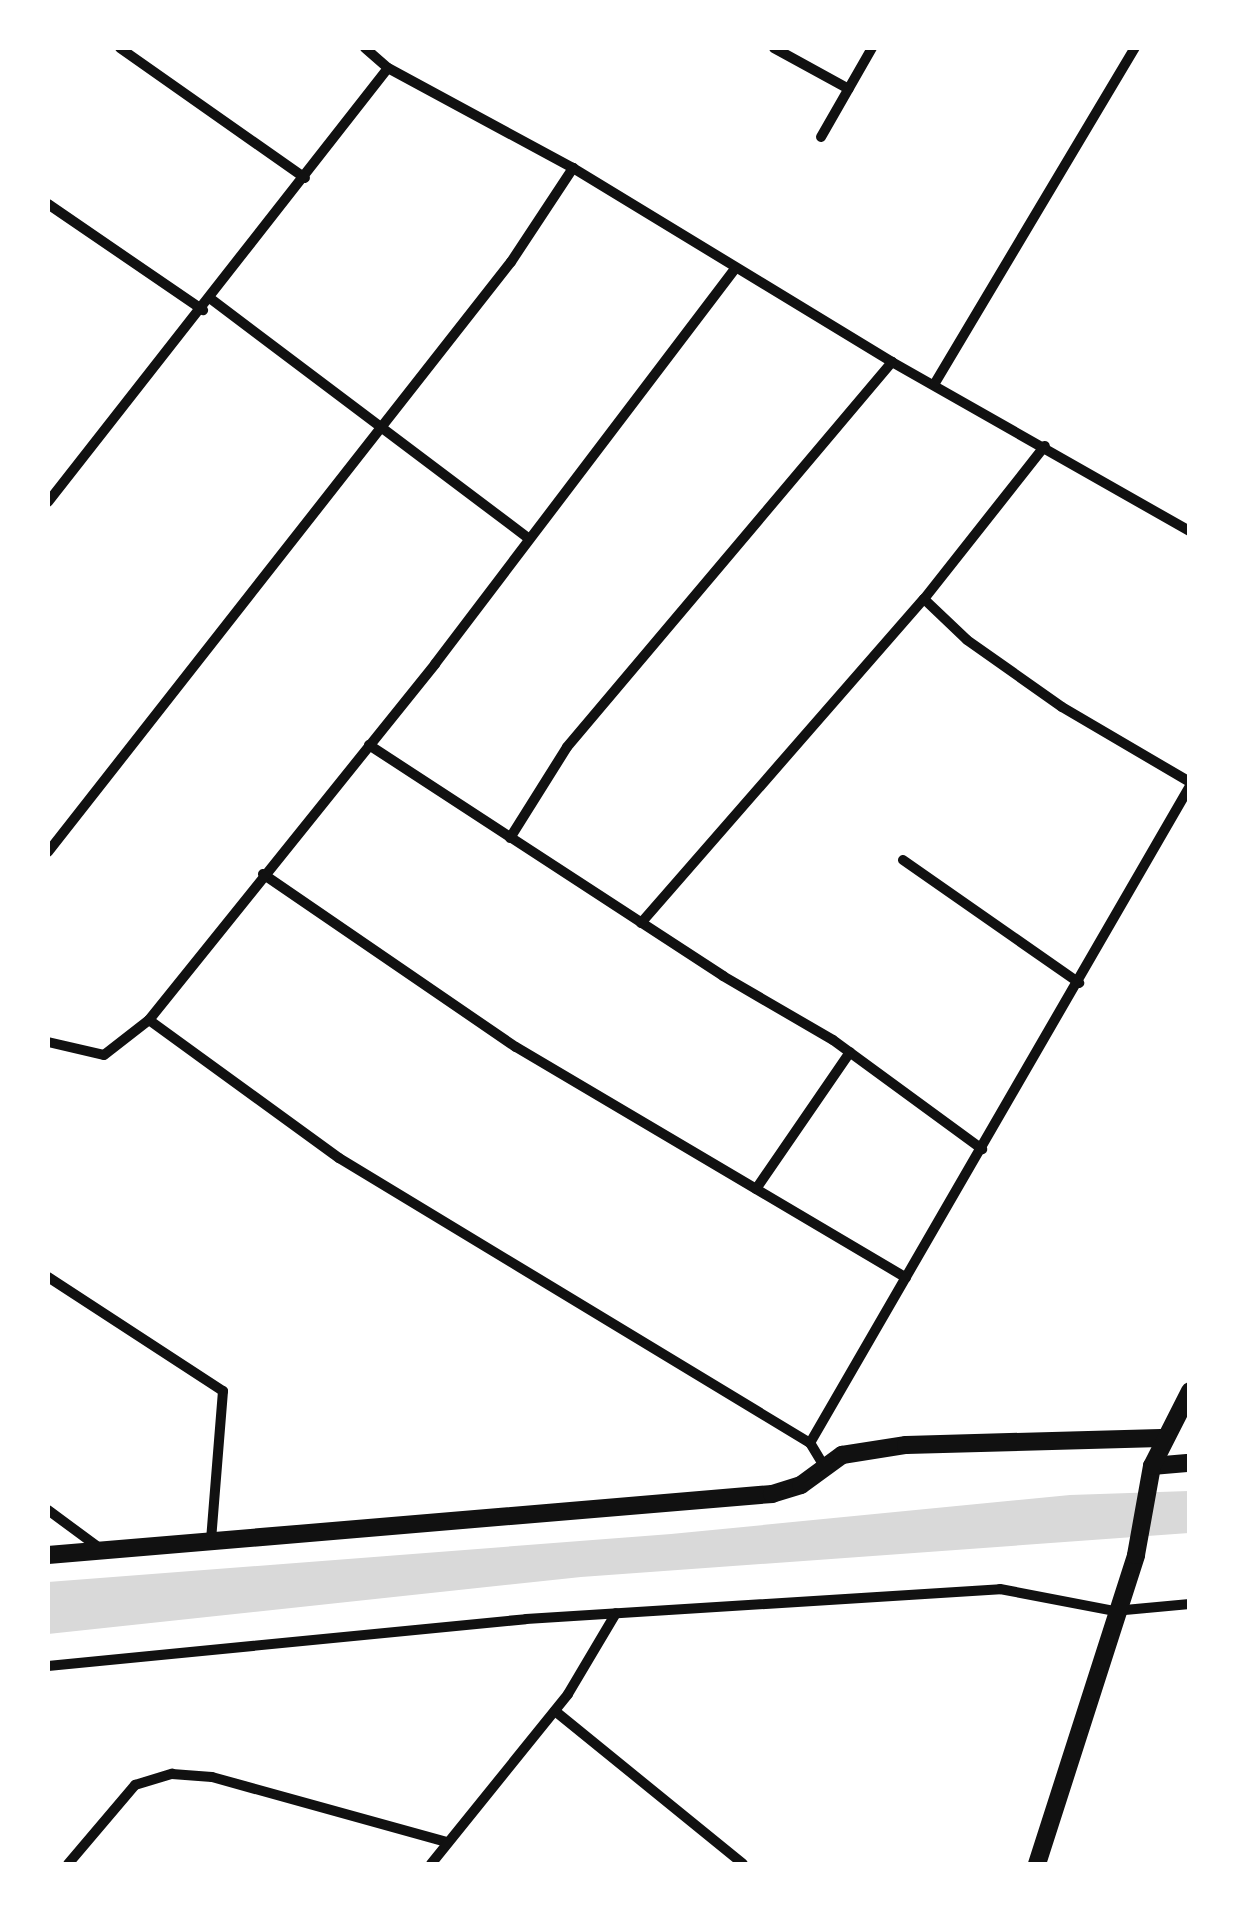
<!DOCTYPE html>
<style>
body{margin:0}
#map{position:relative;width:1237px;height:1912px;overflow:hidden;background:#fff;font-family:Poppins,sans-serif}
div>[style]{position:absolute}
.water>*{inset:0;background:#d9d9d9}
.minor>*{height:10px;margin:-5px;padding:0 5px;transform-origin:5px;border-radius:5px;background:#111}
.tertiary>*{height:18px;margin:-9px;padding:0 9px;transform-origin:9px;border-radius:9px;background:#111}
span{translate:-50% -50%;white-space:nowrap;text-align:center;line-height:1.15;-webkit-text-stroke:10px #fff;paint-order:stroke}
.frame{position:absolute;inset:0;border:50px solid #fff;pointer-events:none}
</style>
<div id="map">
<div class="water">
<div style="clip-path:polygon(1189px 1491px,1189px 1533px,581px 1577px,48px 1634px,48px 1582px,671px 1534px,1070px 1495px)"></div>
</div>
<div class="minor">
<div style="left:120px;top:48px;width:226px;rotate:35.1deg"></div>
<div style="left:365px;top:48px;width:30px;rotate:41deg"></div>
<div style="left:388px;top:68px;width:210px;rotate:28.4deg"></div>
<div style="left:573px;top:168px;width:373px;rotate:31.3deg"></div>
<div style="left:892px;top:362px;width:343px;rotate:29.6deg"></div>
<div style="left:774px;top:48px;width:85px;rotate:28.7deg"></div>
<div style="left:821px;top:137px;width:103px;rotate:-60.2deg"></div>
<div style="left:48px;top:204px;width:188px;rotate:34.4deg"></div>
<div style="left:211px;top:299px;width:397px;rotate:37deg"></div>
<div style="left:935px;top:383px;width:390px;rotate:-59.2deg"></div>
<div style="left:48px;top:502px;width:551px;rotate:-51.92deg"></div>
<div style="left:924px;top:599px;width:59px;rotate:43.6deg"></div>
<div style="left:967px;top:640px;width:116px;rotate:35.2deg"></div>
<div style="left:1062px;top:707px;width:148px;rotate:30.4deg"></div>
<div style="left:369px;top:745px;width:423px;rotate:33.1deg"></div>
<div style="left:723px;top:976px;width:127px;rotate:30.2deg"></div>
<div style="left:833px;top:1040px;width:185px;rotate:36.2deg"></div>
<div style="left:510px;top:838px;width:107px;rotate:-57.9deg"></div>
<div style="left:567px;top:747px;width:504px;rotate:-49.83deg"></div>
<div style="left:48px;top:852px;width:750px;rotate:-51.88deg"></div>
<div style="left:511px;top:262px;width:113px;rotate:-56.6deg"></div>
<div style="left:903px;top:860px;width:215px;rotate:34.9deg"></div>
<div style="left:263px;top:874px;width:306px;rotate:34.4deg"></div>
<div style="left:516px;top:1047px;width:453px;rotate:30.6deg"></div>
<div style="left:641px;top:923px;width:430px;rotate:-48.9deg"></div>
<div style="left:924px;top:599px;width:195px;rotate:-51.7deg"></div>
<div style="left:149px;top:1020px;width:235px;rotate:36deg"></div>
<div style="left:339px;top:1158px;width:551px;rotate:31.18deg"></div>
<div style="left:48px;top:1042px;width:57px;rotate:13.1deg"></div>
<div style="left:104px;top:1055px;width:57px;rotate:-37.9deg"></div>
<div style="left:149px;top:1020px;width:457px;rotate:-51.2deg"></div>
<div style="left:435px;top:664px;width:497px;rotate:-52.8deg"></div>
<div style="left:756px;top:1189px;width:166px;rotate:-55.5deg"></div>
<div style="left:48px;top:1277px;width:209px;rotate:33.1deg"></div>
<div style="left:223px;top:1391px;width:150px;rotate:94.6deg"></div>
<div style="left:824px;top:1466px;width:27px;rotate:-121deg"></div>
<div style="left:810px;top:1443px;width:759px;rotate:-59.96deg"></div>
<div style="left:48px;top:1510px;width:67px;rotate:36.5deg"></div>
<div style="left:48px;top:1666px;width:480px;rotate:-5.6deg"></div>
<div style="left:526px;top:1619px;width:475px;rotate:-3.6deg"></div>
<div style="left:1000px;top:1589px;width:116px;rotate:10.9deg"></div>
<div style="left:1114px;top:1611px;width:76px;rotate:-5.3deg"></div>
<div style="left:555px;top:1711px;width:242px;rotate:39.1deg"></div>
<div style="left:68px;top:1864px;width:104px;rotate:-49.7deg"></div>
<div style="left:135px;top:1785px;width:39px;rotate:-17deg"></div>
<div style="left:172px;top:1774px;width:40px;rotate:4.3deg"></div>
<div style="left:212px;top:1777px;width:243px;rotate:15.5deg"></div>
<div style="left:431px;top:1864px;width:218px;rotate:-51.1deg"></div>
<div style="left:568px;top:1694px;width:94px;rotate:-59.3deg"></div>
</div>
<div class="tertiary">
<div style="left:1152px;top:1466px;width:38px;rotate:-5deg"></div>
<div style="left:48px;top:1555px;width:727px;rotate:-4.82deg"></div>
<div style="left:772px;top:1494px;width:30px;rotate:-17deg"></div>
<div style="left:801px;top:1485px;width:51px;rotate:-36.2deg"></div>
<div style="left:842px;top:1455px;width:65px;rotate:-8.9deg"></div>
<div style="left:906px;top:1445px;width:255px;rotate:-1.6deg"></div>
<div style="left:1037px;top:1864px;width:324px;rotate:-72.2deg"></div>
<div style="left:1136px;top:1555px;width:90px;rotate:-79.8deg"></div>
<div style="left:1152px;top:1466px;width:84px;rotate:-63.1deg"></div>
</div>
<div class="frame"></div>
</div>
